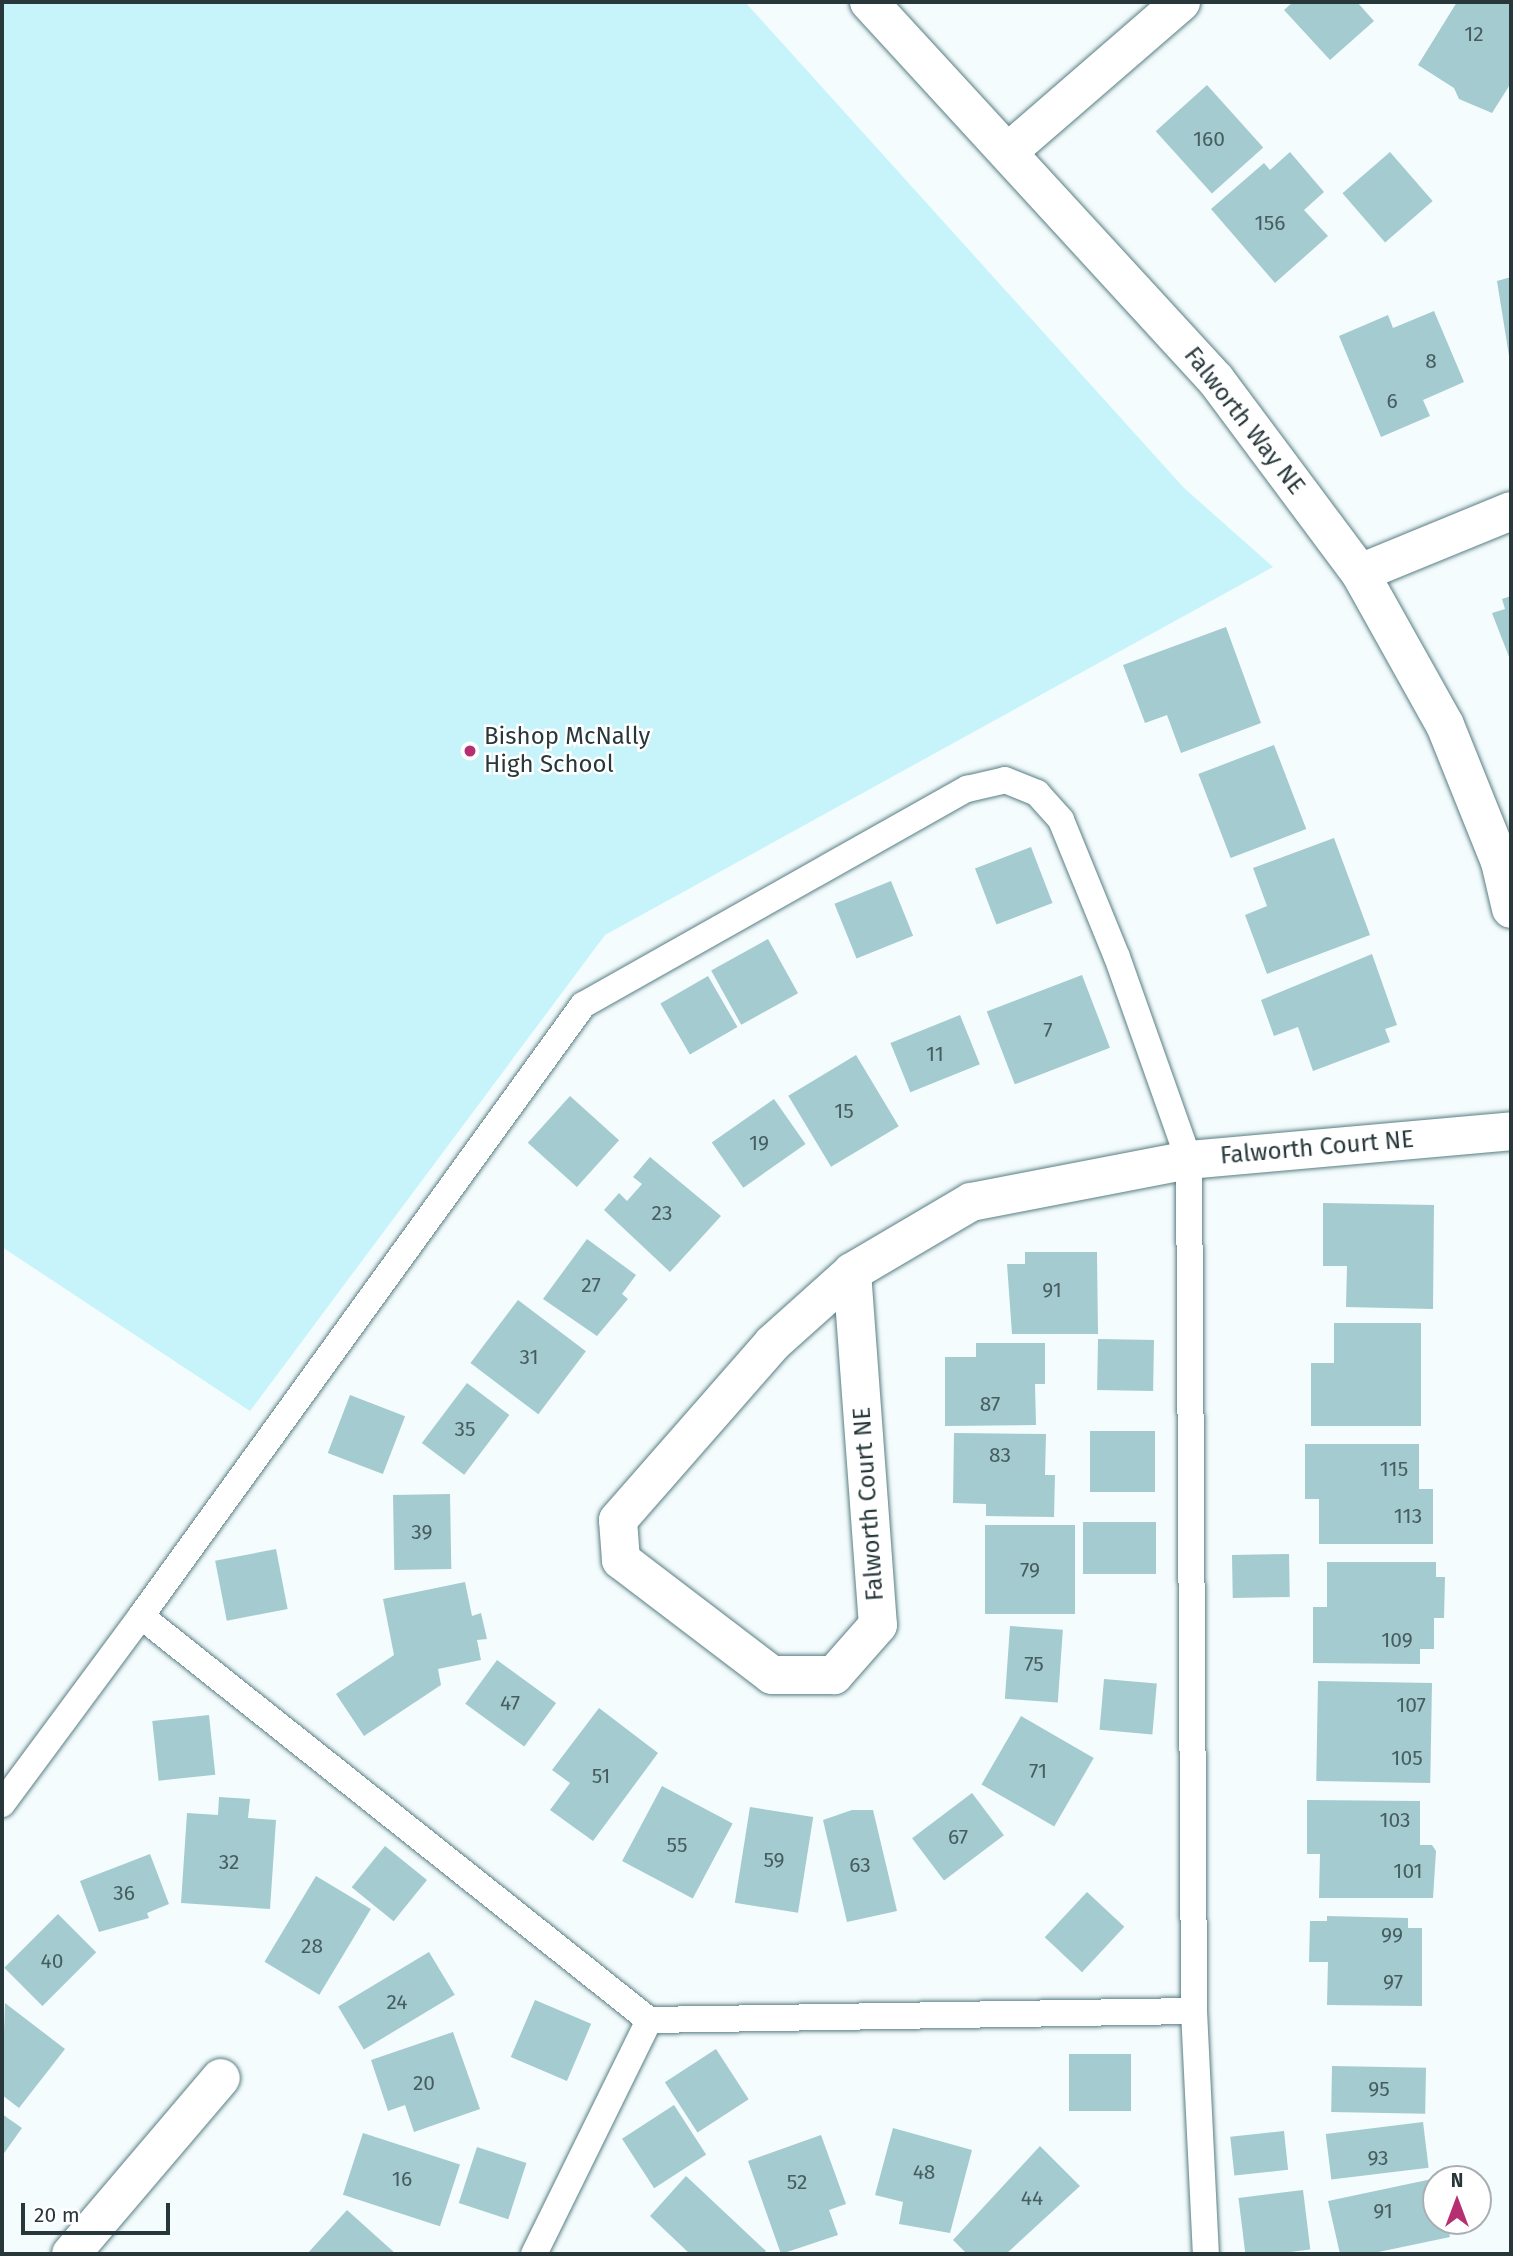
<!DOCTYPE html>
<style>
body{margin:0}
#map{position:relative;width:1513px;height:2256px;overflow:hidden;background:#f4fcfd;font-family:"Fira Sans",sans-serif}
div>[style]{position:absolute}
.green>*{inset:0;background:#c6f4fa}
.building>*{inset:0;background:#a3cbd0;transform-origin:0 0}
.roads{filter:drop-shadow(0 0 2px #597f84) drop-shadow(0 0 2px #597f84)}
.lane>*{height:26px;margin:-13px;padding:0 13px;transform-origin:13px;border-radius:13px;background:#fff}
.street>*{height:38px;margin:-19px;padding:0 19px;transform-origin:19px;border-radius:19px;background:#fff}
.dots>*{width:19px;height:19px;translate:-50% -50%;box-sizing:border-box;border:4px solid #fff;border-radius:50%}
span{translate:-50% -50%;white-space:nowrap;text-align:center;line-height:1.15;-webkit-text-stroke:5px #fff;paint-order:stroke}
.number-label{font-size:21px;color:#475d60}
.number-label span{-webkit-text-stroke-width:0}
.street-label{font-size:24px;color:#28383a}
.poi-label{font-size:24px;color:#28383a}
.left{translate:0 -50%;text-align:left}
.frame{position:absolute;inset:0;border:4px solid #28383a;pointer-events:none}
.north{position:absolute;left:1422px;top:2165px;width:70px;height:70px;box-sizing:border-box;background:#fff;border:2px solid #a9afb0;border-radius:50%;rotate:0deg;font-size:19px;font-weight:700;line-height:28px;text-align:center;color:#28383a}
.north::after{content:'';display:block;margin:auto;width:24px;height:32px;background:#b62f71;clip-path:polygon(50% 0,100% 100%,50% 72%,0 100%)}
.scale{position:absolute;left:21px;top:2203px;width:149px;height:32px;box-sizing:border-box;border:4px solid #28383a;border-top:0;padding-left:9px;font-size:21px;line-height:24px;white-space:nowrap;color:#28383a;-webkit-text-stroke:5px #fff;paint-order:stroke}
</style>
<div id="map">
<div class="green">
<div style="clip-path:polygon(2px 2px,745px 2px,1184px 488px,1273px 567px,605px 935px,250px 1411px,2px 1247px)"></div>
</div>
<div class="building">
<div style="clip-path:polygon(1293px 2px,1357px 2px,1374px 21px,1330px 60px,1284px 10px)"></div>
<div style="clip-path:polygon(1457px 2px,1511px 2px,1511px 83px,1492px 113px,1459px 99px,1454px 88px,1418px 65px)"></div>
<div style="left:1207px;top:85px;width:84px;height:69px;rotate:48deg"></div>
<div style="clip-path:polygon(1290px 152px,1324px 192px,1304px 210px,1328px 236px,1275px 283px,1211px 209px,1264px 163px,1270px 170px)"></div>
<div style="left:1390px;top:152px;width:65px;height:63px;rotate:49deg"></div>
<div style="clip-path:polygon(1511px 277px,1511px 362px,1510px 362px,1497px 281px)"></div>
<div style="clip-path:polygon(1434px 311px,1464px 382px,1423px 400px,1430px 416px,1381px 437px,1339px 336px,1388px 315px,1393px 328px)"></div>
<div style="clip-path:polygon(1511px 596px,1511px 662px,1492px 613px,1505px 609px,1502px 599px)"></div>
<div style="clip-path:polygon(1226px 627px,1261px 723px,1181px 753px,1167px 715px,1145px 723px,1123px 665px)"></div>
<div style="left:1274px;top:745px;width:90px;height:81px;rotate:69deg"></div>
<div style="clip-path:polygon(1334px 838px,1370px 935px,1267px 974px,1245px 915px,1267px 906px,1253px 868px)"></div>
<div style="left:1031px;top:847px;width:60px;height:60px;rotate:69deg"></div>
<div style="left:891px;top:881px;width:59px;height:61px;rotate:68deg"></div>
<div style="left:768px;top:939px;width:62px;height:65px;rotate:61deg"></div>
<div style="clip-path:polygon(1372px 954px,1397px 1025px,1385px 1029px,1390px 1042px,1313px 1071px,1298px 1027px,1274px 1036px,1261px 1000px)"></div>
<div style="left:1082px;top:975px;width:78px;height:102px;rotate:69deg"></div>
<div style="left:708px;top:976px;width:59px;height:55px;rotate:60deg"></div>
<div style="left:960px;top:1015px;width:53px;height:75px;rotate:68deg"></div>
<div style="left:856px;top:1055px;width:83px;height:79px;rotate:59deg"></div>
<div style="left:570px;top:1096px;width:66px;height:63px;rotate:42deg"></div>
<div style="left:774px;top:1099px;width:55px;height:76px;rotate:55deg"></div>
<div style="clip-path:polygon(650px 1157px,721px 1216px,670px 1272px,604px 1210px,619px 1193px,627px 1201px,642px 1184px,633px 1177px)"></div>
<div style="clip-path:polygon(1323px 1203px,1434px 1205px,1433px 1309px,1346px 1307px,1347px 1266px,1323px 1266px)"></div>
<div style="clip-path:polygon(587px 1239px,636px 1275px,622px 1294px,628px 1299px,597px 1336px,543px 1299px)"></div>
<div style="clip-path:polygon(1025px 1252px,1097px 1252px,1098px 1334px,1012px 1334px,1007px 1264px,1025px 1264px)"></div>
<div style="left:518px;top:1300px;width:85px;height:79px;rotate:37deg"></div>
<div style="clip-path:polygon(1334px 1323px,1421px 1323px,1421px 1426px,1311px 1426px,1311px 1363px,1334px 1363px)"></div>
<div style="left:1098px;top:1339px;width:56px;height:51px;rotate:1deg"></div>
<div style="clip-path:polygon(976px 1343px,1045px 1343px,1045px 1384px,1035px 1384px,1036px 1425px,945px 1426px,945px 1357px,976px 1357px)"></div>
<div style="left:467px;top:1383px;width:53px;height:75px;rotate:37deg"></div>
<div style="left:350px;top:1395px;width:59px;height:62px;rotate:21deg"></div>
<div style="left:1090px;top:1431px;width:65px;height:61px"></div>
<div style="clip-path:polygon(954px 1433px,1046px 1434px,1045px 1475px,1055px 1475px,1054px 1517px,986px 1516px,986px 1504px,953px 1503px)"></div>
<div style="clip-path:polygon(1305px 1444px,1419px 1444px,1419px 1489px,1433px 1489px,1433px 1544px,1319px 1544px,1319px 1499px,1305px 1499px)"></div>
<div style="left:450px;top:1494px;width:75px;height:57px;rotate:89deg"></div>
<div style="left:1083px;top:1522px;width:73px;height:52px"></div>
<div style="left:985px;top:1525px;width:90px;height:89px"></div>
<div style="left:276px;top:1549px;width:61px;height:62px;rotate:79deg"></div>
<div style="left:1289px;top:1554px;width:43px;height:57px;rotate:89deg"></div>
<div style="clip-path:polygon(1327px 1562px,1436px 1562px,1436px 1577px,1445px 1577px,1444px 1618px,1434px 1618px,1434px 1649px,1420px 1649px,1420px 1664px,1313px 1663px,1313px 1607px,1327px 1607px)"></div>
<div style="clip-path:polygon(465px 1582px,472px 1616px,481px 1613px,487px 1639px,477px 1640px,481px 1660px,438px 1669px,441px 1685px,364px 1736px,336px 1694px,394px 1655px,383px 1599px)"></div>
<div style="left:1010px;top:1626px;width:53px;height:73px;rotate:4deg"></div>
<div style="left:497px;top:1660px;width:73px;height:54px;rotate:36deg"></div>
<div style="left:1104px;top:1679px;width:53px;height:51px;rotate:5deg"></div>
<div style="left:1318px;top:1681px;width:114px;height:100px;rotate:1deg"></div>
<div style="clip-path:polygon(599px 1708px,658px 1753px,593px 1841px,550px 1810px,570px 1783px,552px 1770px)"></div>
<div style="left:209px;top:1715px;width:60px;height:57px;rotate:84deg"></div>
<div style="left:1021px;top:1716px;width:84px;height:79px;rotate:30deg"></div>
<div style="left:662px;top:1786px;width:80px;height:85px;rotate:28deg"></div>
<div style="left:972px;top:1793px;width:53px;height:75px;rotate:53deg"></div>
<div style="clip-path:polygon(219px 1797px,250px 1799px,248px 1818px,276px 1820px,270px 1909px,181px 1903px,187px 1813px,218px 1815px)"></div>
<div style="clip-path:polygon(1307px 1800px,1420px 1801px,1420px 1845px,1432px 1845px,1436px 1851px,1433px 1898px,1319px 1898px,1320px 1854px,1307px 1854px)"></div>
<div style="left:750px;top:1807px;width:64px;height:97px;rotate:9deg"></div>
<div style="clip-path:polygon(852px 1810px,873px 1810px,897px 1911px,847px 1922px,823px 1820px)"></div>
<div style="left:385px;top:1846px;width:54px;height:53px;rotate:39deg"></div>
<div style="clip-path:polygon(150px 1854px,169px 1904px,147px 1913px,149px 1918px,99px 1932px,80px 1881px)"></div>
<div style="left:316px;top:1876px;width:64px;height:100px;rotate:31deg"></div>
<div style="left:1087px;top:1892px;width:51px;height:62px;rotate:43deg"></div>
<div style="left:58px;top:1914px;width:54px;height:76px;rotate:45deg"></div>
<div style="clip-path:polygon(1327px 1916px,1408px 1918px,1408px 1928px,1422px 1928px,1422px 2006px,1327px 2005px,1328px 1962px,1309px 1962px,1310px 1921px,1327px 1921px)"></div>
<div style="left:429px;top:1952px;width:50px;height:106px;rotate:59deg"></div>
<div style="left:535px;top:2000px;width:61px;height:62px;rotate:23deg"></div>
<div style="clip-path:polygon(5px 2003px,65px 2049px,19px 2108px,2px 2095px)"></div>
<div style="clip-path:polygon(453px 2032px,480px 2109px,414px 2132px,405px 2105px,388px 2111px,371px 2060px)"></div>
<div style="left:716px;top:2049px;width:60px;height:61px;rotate:57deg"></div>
<div style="left:1069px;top:2054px;width:62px;height:57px"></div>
<div style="left:1332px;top:2066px;width:94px;height:46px;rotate:1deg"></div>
<div style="left:674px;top:2105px;width:59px;height:62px;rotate:57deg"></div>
<div style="clip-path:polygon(2px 2114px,22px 2128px,2px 2156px)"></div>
<div style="left:1423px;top:2122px;width:46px;height:98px;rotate:83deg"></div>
<div style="clip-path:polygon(893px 2128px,972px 2150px,950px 2233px,899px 2224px,903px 2202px,875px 2195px)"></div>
<div style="left:1284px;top:2131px;width:39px;height:54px;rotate:84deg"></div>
<div style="left:363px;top:2133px;width:102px;height:65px;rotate:18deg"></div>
<div style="clip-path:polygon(821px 2135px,846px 2204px,829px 2210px,838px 2235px,781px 2254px,748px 2161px)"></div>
<div style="clip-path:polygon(1040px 2146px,1080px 2186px,1006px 2254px,967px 2254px,953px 2240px)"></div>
<div style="left:477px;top:2147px;width:52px;height:59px;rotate:18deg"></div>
<div style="clip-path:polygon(686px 2176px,766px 2251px,763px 2254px,690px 2254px,650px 2216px)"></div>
<div style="clip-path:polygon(1432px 2179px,1436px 2221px,1446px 2221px,1450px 2237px,1369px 2254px,1340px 2254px,1328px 2201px)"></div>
<div style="left:1303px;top:2190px;width:60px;height:65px;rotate:83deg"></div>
<div style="clip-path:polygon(347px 2210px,396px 2254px,307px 2254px)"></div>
</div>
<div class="roads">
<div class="lane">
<div style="left:2px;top:1804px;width:234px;rotate:-53.5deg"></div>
<div style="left:649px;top:2020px;width:545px;rotate:-0.95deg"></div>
<div style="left:534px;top:2254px;width:261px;rotate:-63.8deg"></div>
<div style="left:649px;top:2020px;width:649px;rotate:-141.51deg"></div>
<div style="left:141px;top:1616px;width:754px;rotate:-54.12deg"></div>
<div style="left:583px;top:1005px;width:441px;rotate:-29.4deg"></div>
<div style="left:967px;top:789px;width:39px;rotate:-13deg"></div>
<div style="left:1005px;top:780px;width:35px;rotate:22deg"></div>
<div style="left:1037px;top:793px;width:36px;rotate:48deg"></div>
<div style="left:1061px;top:820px;width:148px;rotate:67.8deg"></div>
<div style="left:1117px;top:957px;width:215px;rotate:70.5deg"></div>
<div style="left:1189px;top:1160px;width:851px;rotate:89.66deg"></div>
<div style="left:1194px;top:2011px;width:243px;rotate:87.2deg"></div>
</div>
<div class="street">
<div style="left:869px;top:2px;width:513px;rotate:47.45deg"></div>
<div style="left:1216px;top:380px;width:241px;rotate:53.3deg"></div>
<div style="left:1360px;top:573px;width:174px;rotate:60.8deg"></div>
<div style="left:1445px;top:725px;width:148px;rotate:68.1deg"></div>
<div style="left:1500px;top:862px;width:48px;rotate:76.8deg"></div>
<div style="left:1008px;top:152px;width:229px;rotate:-40.9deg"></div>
<div style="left:1360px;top:573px;width:163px;rotate:-22.3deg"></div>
<div style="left:852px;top:1272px;width:354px;rotate:85.8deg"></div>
<div style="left:878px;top:1625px;width:67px;rotate:131.3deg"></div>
<div style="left:834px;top:1675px;width:62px;rotate:180deg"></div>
<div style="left:772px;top:1675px;width:190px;rotate:-142.7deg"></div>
<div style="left:621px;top:1560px;width:40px;rotate:-94.3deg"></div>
<div style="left:618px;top:1520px;width:235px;rotate:-48.8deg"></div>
<div style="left:773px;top:1343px;width:106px;rotate:-41.9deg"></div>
<div style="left:852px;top:1272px;width:138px;rotate:-30.5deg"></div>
<div style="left:971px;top:1202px;width:222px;rotate:-10.9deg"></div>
<div style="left:1189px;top:1160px;width:323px;rotate:-5.1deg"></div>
<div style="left:71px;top:2254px;width:231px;rotate:-49.6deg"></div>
</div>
</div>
<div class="dots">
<div style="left:470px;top:751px;background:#b62f71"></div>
</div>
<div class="number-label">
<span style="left:1474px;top:34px">12</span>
<span style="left:1209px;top:139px">160</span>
<span style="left:1270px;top:223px">156</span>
<span style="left:1431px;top:361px">8</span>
<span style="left:1392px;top:401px">6</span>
<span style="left:1048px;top:1030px">7</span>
<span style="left:935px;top:1054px">11</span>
<span style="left:844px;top:1111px">15</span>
<span style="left:759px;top:1143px">19</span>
<span style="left:662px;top:1213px">23</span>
<span style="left:591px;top:1285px">27</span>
<span style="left:1052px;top:1290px">91</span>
<span style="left:529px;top:1357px">31</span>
<span style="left:990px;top:1404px">87</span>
<span style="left:465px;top:1429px">35</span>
<span style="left:1000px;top:1455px">83</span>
<span style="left:1394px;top:1469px">115</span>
<span style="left:1408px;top:1516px">113</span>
<span style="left:422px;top:1532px">39</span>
<span style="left:1030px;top:1570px">79</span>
<span style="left:1397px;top:1640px">109</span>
<span style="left:1034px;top:1664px">75</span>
<span style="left:510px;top:1703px">47</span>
<span style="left:1411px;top:1705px">107</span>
<span style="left:1407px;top:1758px">105</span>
<span style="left:1038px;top:1771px">71</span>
<span style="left:601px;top:1776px">51</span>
<span style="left:1395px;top:1820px">103</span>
<span style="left:958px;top:1837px">67</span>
<span style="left:677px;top:1845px">55</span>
<span style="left:774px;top:1860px">59</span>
<span style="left:229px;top:1862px">32</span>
<span style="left:860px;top:1865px">63</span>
<span style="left:1408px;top:1871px">101</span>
<span style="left:124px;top:1893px">36</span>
<span style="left:1392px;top:1935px">99</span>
<span style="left:312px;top:1946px">28</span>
<span style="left:52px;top:1961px">40</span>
<span style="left:1393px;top:1982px">97</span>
<span style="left:397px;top:2002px">24</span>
<span style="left:424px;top:2083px">20</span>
<span style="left:1379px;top:2089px">95</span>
<span style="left:1378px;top:2158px">93</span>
<span style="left:924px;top:2172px">48</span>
<span style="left:402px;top:2179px">16</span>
<span style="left:797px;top:2182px">52</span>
<span style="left:1032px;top:2198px">44</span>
<span style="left:1383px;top:2211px">91</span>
</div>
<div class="street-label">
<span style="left:1244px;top:421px;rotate:52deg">Falworth Way NE</span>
<span style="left:1317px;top:1148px;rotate:-5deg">Falworth Court NE</span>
<span style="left:869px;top:1504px;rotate:-94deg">Falworth Court NE</span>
</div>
<div class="poi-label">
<span class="left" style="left:484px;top:751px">Bishop McNally<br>High School</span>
</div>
<div class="frame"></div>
<div class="north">N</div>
<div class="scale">20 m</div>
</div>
